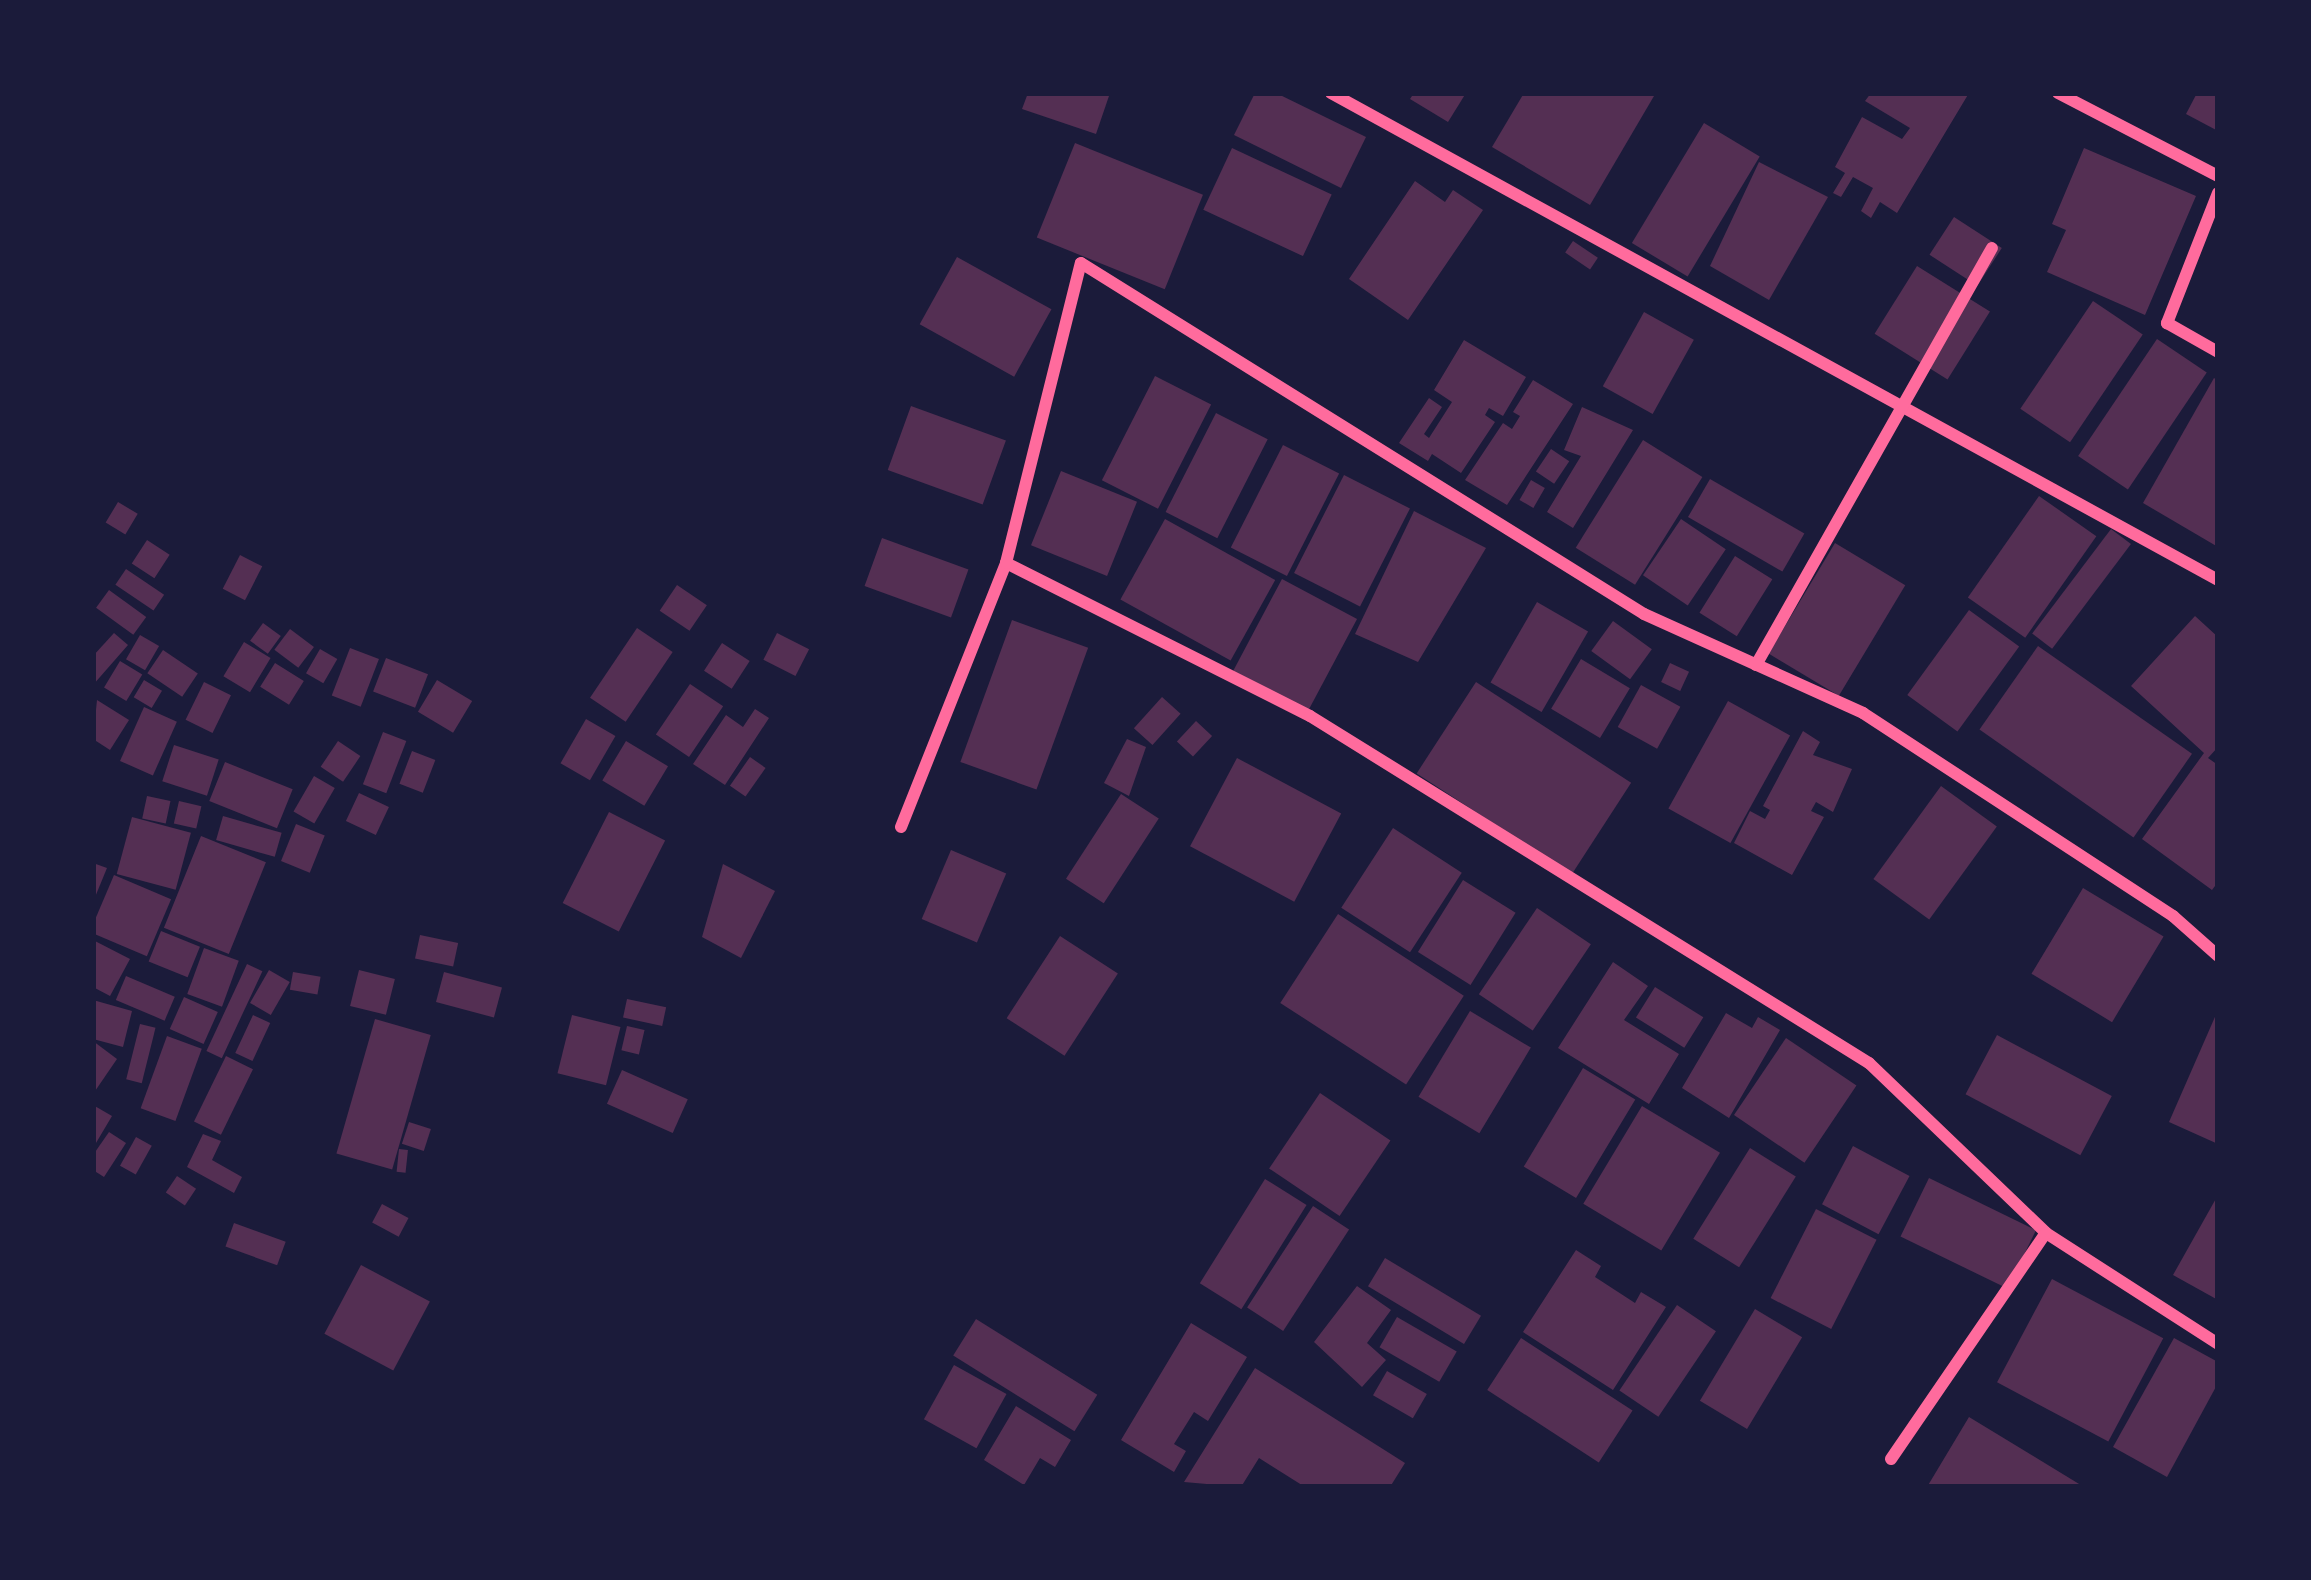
<!DOCTYPE html>
<style>
body{margin:0}
#map{position:relative;width:2311px;height:1580px;overflow:hidden;background:#1b1b3a;font-family:Montserrat,sans-serif}
div>[style]{position:absolute}
.building>*{inset:0;background:#542f53;transform-origin:0 0}
.minor>*{height:12px;margin:-6px;padding:0 6px;transform-origin:6px;border-radius:6px;background:#ff6b9d}
span{translate:-50% -50%;white-space:nowrap;text-align:center;line-height:1.15;-webkit-text-stroke:10px #1b1b3a;paint-order:stroke}
.frame{position:absolute;inset:0;border:96px solid #1b1b3a;pointer-events:none}
</style>
<div id="map">
<div class="building">
<div style="clip-path:polygon(1028px 93px,1110px 93px,1096px 134px,1022px 109px)"></div>
<div style="clip-path:polygon(1255px 93px,1276px 93px,1366px 137px,1341px 188px,1234px 135px)"></div>
<div style="clip-path:polygon(1414px 93px,1466px 93px,1448px 122px,1410px 99px)"></div>
<div style="clip-path:polygon(1524px 93px,1654px 96px,1590px 205px,1492px 147px)"></div>
<div style="clip-path:polygon(1871px 93px,1969px 93px,1897px 213px,1880px 202px,1871px 218px,1861px 211px,1873px 188px,1853px 177px,1841px 197px,1833px 193px,1845px 173px,1835px 167px,1862px 117px,1902px 139px,1910px 128px,1865px 101px)"></div>
<div style="clip-path:polygon(2197px 93px,2218px 93px,2218px 131px,2186px 114px)"></div>
<div style="left:1704px;top:123px;width:65px;height:140px;rotate:31deg"></div>
<div style="left:1075px;top:143px;width:138px;height:102px;rotate:22deg"></div>
<div style="left:1232px;top:148px;width:110px;height:68px;rotate:25deg"></div>
<div style="clip-path:polygon(2084px 148px,2196px 196px,2145px 315px,2047px 272px,2066px 230px,2052px 224px)"></div>
<div style="clip-path:polygon(1759px 162px,1828px 197px,1769px 300px,1710px 266px)"></div>
<div style="clip-path:polygon(1415px 181px,1445px 202px,1453px 190px,1483px 210px,1408px 320px,1349px 279px)"></div>
<div style="left:1954px;top:217px;width:57px;height:45px;rotate:33deg"></div>
<div style="left:1573px;top:241px;width:30px;height:14px;rotate:34deg"></div>
<div style="left:957px;top:257px;width:108px;height:77px;rotate:29deg"></div>
<div style="left:1917px;top:266px;width:86px;height:80px;rotate:32deg"></div>
<div style="left:2093px;top:301px;width:60px;height:130px;rotate:34deg"></div>
<div style="left:1644px;top:312px;width:57px;height:85px;rotate:29deg"></div>
<div style="left:2157px;top:339px;width:60px;height:141px;rotate:34deg"></div>
<div style="clip-path:polygon(1464px 340px,1526px 377px,1503px 416px,1489px 408px,1485px 415px,1495px 422px,1461px 473px,1432px 454px,1428px 461px,1399px 443px,1429px 398px,1442px 407px,1424px 434px,1429px 438px,1452px 402px,1434px 390px)"></div>
<div style="left:1155px;top:376px;width:63px;height:117px;rotate:27deg"></div>
<div style="clip-path:polygon(2214px 378px,2218px 381px,2218px 547px,2143px 503px)"></div>
<div style="clip-path:polygon(1533px 380px,1573px 404px,1507px 505px,1465px 480px,1503px 423px,1512px 429px,1520px 416px,1513px 412px)"></div>
<div style="left:911px;top:406px;width:101px;height:68px;rotate:20deg"></div>
<div style="clip-path:polygon(1582px 407px,1633px 430px,1573px 528px,1547px 512px,1581px 456px,1564px 450px)"></div>
<div style="left:1216px;top:413px;width:58px;height:111px;rotate:27deg"></div>
<div style="left:1643px;top:440px;width:70px;height:127px;rotate:32deg"></div>
<div style="left:1283px;top:445px;width:63px;height:115px;rotate:27deg"></div>
<div style="left:1551px;top:449px;width:22px;height:27px;rotate:34deg"></div>
<div style="left:1061px;top:471px;width:82px;height:80px;rotate:22deg"></div>
<div style="left:1344px;top:475px;width:74px;height:110px;rotate:27deg"></div>
<div style="left:1710px;top:479px;width:109px;height:44px;rotate:30deg"></div>
<div style="left:1531px;top:480px;width:16px;height:23px;rotate:30deg"></div>
<div style="left:2039px;top:496px;width:70px;height:124px;rotate:35deg"></div>
<div style="left:118px;top:502px;width:23px;height:24px;rotate:31deg"></div>
<div style="clip-path:polygon(1414px 511px,1486px 548px,1418px 662px,1355px 634px)"></div>
<div style="left:1165px;top:519px;width:126px;height:92px;rotate:29deg"></div>
<div style="left:1681px;top:519px;width:54px;height:68px;rotate:34deg"></div>
<div style="left:2111px;top:529px;width:25px;height:131px;rotate:37deg"></div>
<div style="left:882px;top:538px;width:92px;height:51px;rotate:20deg"></div>
<div style="left:147px;top:540px;width:27px;height:28px;rotate:33deg"></div>
<div style="left:1835px;top:543px;width:82px;height:129px;rotate:31deg"></div>
<div style="left:240px;top:555px;width:25px;height:38px;rotate:27deg"></div>
<div style="left:1735px;top:556px;width:44px;height:67px;rotate:32deg"></div>
<div style="left:126px;top:569px;width:46px;height:19px;rotate:34deg"></div>
<div style="left:1282px;top:579px;width:85px;height:105px;rotate:28deg"></div>
<div style="left:677px;top:585px;width:36px;height:31px;rotate:34deg"></div>
<div style="left:109px;top:590px;width:46px;height:22px;rotate:36deg"></div>
<div style="left:1537px;top:602px;width:59px;height:93px;rotate:30deg"></div>
<div style="left:1969px;top:610px;width:62px;height:105px;rotate:36deg"></div>
<div style="clip-path:polygon(2195px 616px,2218px 637px,2218px 747px,2208px 758px,2218px 765px,2218px 882px,2212px 890px,2142px 839px,2204px 753px,2131px 686px)"></div>
<div style="left:1012px;top:620px;width:81px;height:151px;rotate:20deg"></div>
<div style="left:1613px;top:621px;width:48px;height:37px;rotate:36deg"></div>
<div style="left:263px;top:623px;width:22px;height:22px;rotate:36deg"></div>
<div style="left:637px;top:628px;width:43px;height:84px;rotate:34deg"></div>
<div style="left:290px;top:629px;width:30px;height:26px;rotate:37deg"></div>
<div style="clip-path:polygon(114px 633px,128px 645px,93px 685px,93px 656px)"></div>
<div style="left:777px;top:633px;width:36px;height:30px;rotate:27deg"></div>
<div style="left:140px;top:635px;width:22px;height:28px;rotate:30deg"></div>
<div style="left:244px;top:642px;width:31px;height:40px;rotate:31deg"></div>
<div style="left:722px;top:643px;width:33px;height:33px;rotate:33deg"></div>
<div style="left:2038px;top:646px;width:188px;height:102px;rotate:35deg"></div>
<div style="left:350px;top:648px;width:31px;height:51px;rotate:21deg"></div>
<div style="left:320px;top:649px;width:20px;height:28px;rotate:30deg"></div>
<div style="left:163px;top:650px;width:42px;height:28px;rotate:34deg"></div>
<div style="left:386px;top:658px;width:45px;height:36px;rotate:21deg"></div>
<div style="left:1581px;top:659px;width:57px;height:58px;rotate:31deg"></div>
<div style="left:120px;top:661px;width:26px;height:31px;rotate:31deg"></div>
<div style="left:275px;top:663px;width:34px;height:28px;rotate:32deg"></div>
<div style="left:1670px;top:663px;width:21px;height:21px;rotate:25deg"></div>
<div style="left:144px;top:680px;width:21px;height:20px;rotate:31deg"></div>
<div style="left:437px;top:680px;width:41px;height:37px;rotate:31deg"></div>
<div style="left:204px;top:682px;width:30px;height:42px;rotate:26deg"></div>
<div style="left:1476px;top:682px;width:185px;height:109px;rotate:33deg"></div>
<div style="left:690px;top:684px;width:40px;height:61px;rotate:34deg"></div>
<div style="left:1641px;top:685px;width:45px;height:48px;rotate:29deg"></div>
<div style="left:1162px;top:697px;width:25px;height:42px;rotate:42deg"></div>
<div style="clip-path:polygon(97px 700px,129px 720px,110px 750px,93px 739px)"></div>
<div style="left:1728px;top:701px;width:71px;height:123px;rotate:29deg"></div>
<div style="left:144px;top:707px;width:36px;height:59px;rotate:24deg"></div>
<div style="clip-path:polygon(755px 709px,769px 718px,725px 785px,693px 764px,726px 715px,743px 727px)"></div>
<div style="left:586px;top:719px;width:34px;height:51px;rotate:30deg"></div>
<div style="left:1196px;top:721px;width:22px;height:28px;rotate:43deg"></div>
<div style="clip-path:polygon(1803px 731px,1820px 742px,1813px 755px,1852px 769px,1833px 812px,1816px 802px,1811px 811px,1824px 817px,1792px 875px,1734px 843px,1750px 811px,1765px 819px,1770px 810px,1763px 806px)"></div>
<div style="left:383px;top:732px;width:25px;height:56px;rotate:21deg"></div>
<div style="clip-path:polygon(1127px 739px,1146px 747px,1129px 796px,1104px 783px)"></div>
<div style="left:338px;top:741px;width:27px;height:31px;rotate:34deg"></div>
<div style="left:626px;top:741px;width:49px;height:46px;rotate:31deg"></div>
<div style="left:174px;top:745px;width:47px;height:38px;rotate:18deg"></div>
<div style="left:412px;top:751px;width:25px;height:35px;rotate:21deg"></div>
<div style="left:750px;top:757px;width:19px;height:35px;rotate:35deg"></div>
<div style="left:1237px;top:758px;width:118px;height:100px;rotate:28deg"></div>
<div style="left:225px;top:762px;width:73px;height:42px;rotate:22deg"></div>
<div style="left:314px;top:776px;width:24px;height:41px;rotate:30deg"></div>
<div style="left:1941px;top:786px;width:69px;height:115px;rotate:36deg"></div>
<div style="left:359px;top:793px;width:33px;height:31px;rotate:25deg"></div>
<div style="left:1121px;top:794px;width:45px;height:101px;rotate:33deg"></div>
<div style="left:147px;top:796px;width:24px;height:23px;rotate:12deg"></div>
<div style="left:179px;top:801px;width:23px;height:23px;rotate:13deg"></div>
<div style="left:609px;top:812px;width:63px;height:102px;rotate:27deg"></div>
<div style="left:223px;top:816px;width:61px;height:25px;rotate:16deg"></div>
<div style="left:132px;top:817px;width:61px;height:59px;rotate:15deg"></div>
<div style="left:296px;top:824px;width:31px;height:40px;rotate:22deg"></div>
<div style="left:1393px;top:828px;width:82px;height:95px;rotate:33deg"></div>
<div style="left:201px;top:836px;width:70px;height:99px;rotate:22deg"></div>
<div style="left:951px;top:850px;width:60px;height:75px;rotate:23deg"></div>
<div style="clip-path:polygon(93px 863px,107px 868px,93px 902px)"></div>
<div style="clip-path:polygon(723px 864px,775px 891px,741px 958px,702px 937px)"></div>
<div style="left:114px;top:875px;width:62px;height:62px;rotate:23deg"></div>
<div style="left:1463px;top:880px;width:62px;height:85px;rotate:32deg"></div>
<div style="left:2083px;top:888px;width:94px;height:100px;rotate:31deg"></div>
<div style="left:1537px;top:908px;width:65px;height:104px;rotate:34deg"></div>
<div style="left:1338px;top:914px;width:150px;height:106px;rotate:33deg"></div>
<div style="left:161px;top:931px;width:42px;height:33px;rotate:22deg"></div>
<div style="left:420px;top:935px;width:39px;height:24px;rotate:12deg"></div>
<div style="left:1060px;top:936px;width:69px;height:98px;rotate:33deg"></div>
<div style="clip-path:polygon(93px 940px,130px 959px,110px 996px,93px 987px)"></div>
<div style="left:204px;top:948px;width:37px;height:49px;rotate:20deg"></div>
<div style="clip-path:polygon(1613px 962px,1648px 986px,1624px 1020px,1679px 1054px,1649px 1104px,1558px 1048px)"></div>
<div style="left:247px;top:964px;width:17px;height:96px;rotate:25deg"></div>
<div style="left:269px;top:970px;width:24px;height:38px;rotate:30deg"></div>
<div style="left:359px;top:970px;width:37px;height:37px;rotate:14deg"></div>
<div style="left:293px;top:972px;width:28px;height:18px;rotate:10deg"></div>
<div style="left:444px;top:972px;width:60px;height:31px;rotate:15deg"></div>
<div style="left:126px;top:976px;width:53px;height:26px;rotate:23deg"></div>
<div style="left:1655px;top:987px;width:57px;height:36px;rotate:32deg"></div>
<div style="left:184px;top:997px;width:37px;height:35px;rotate:24deg"></div>
<div style="left:627px;top:999px;width:40px;height:19px;rotate:12deg"></div>
<div style="clip-path:polygon(93px 1000px,132px 1011px,123px 1047px,93px 1039px)"></div>
<div style="clip-path:polygon(2218px 1010px,2218px 1144px,2169px 1122px)"></div>
<div style="left:1470px;top:1011px;width:71px;height:100px;rotate:31deg"></div>
<div style="clip-path:polygon(1726px 1013px,1752px 1028px,1758px 1017px,1780px 1030px,1729px 1118px,1682px 1088px)"></div>
<div style="left:253px;top:1015px;width:19px;height:42px;rotate:25deg"></div>
<div style="left:572px;top:1015px;width:50px;height:60px;rotate:14deg"></div>
<div style="left:375px;top:1019px;width:58px;height:140px;rotate:16deg"></div>
<div style="left:140px;top:1024px;width:16px;height:57px;rotate:14deg"></div>
<div style="left:627px;top:1026px;width:18px;height:25px;rotate:13deg"></div>
<div style="left:1997px;top:1035px;width:130px;height:67px;rotate:28deg"></div>
<div style="left:167px;top:1036px;width:37px;height:77px;rotate:20deg"></div>
<div style="left:1786px;top:1038px;width:85px;height:93px;rotate:34deg"></div>
<div style="clip-path:polygon(93px 1041px,117px 1059px,93px 1094px)"></div>
<div style="left:226px;top:1056px;width:30px;height:73px;rotate:26deg"></div>
<div style="left:1583px;top:1068px;width:61px;height:115px;rotate:31deg"></div>
<div style="left:622px;top:1070px;width:72px;height:37px;rotate:24deg"></div>
<div style="left:1320px;top:1093px;width:85px;height:91px;rotate:34deg"></div>
<div style="clip-path:polygon(93px 1105px,112px 1116px,93px 1148px)"></div>
<div style="left:1642px;top:1106px;width:91px;height:114px;rotate:31deg"></div>
<div style="left:409px;top:1122px;width:23px;height:23px;rotate:18deg"></div>
<div style="clip-path:polygon(109px 1132px,126px 1143px,104px 1177px,93px 1170px,93px 1155px)"></div>
<div style="clip-path:polygon(203px 1134px,221px 1141px,212px 1160px,242px 1177px,234px 1193px,187px 1167px)"></div>
<div style="left:136px;top:1137px;width:18px;height:33px;rotate:29deg"></div>
<div style="left:1853px;top:1146px;width:64px;height:66px;rotate:28deg"></div>
<div style="left:1750px;top:1148px;width:54px;height:107px;rotate:32deg"></div>
<div style="left:399px;top:1149px;width:9px;height:23px;rotate:6deg"></div>
<div style="left:177px;top:1176px;width:23px;height:20px;rotate:34deg"></div>
<div style="left:1929px;top:1178px;width:119px;height:65px;rotate:26deg"></div>
<div style="left:1265px;top:1179px;width:49px;height:123px;rotate:32deg"></div>
<div style="clip-path:polygon(2218px 1195px,2218px 1300px,2173px 1275px)"></div>
<div style="left:382px;top:1204px;width:30px;height:21px;rotate:28deg"></div>
<div style="left:1313px;top:1206px;width:43px;height:121px;rotate:33deg"></div>
<div style="left:1816px;top:1209px;width:68px;height:100px;rotate:27deg"></div>
<div style="left:234px;top:1223px;width:55px;height:25px;rotate:20deg"></div>
<div style="clip-path:polygon(1576px 1250px,1601px 1266px,1595px 1277px,1635px 1303px,1641px 1292px,1666px 1307px,1613px 1390px,1523px 1332px)"></div>
<div style="left:1385px;top:1258px;width:112px;height:33px;rotate:31deg"></div>
<div style="left:361px;top:1265px;width:78px;height:78px;rotate:28deg"></div>
<div style="left:2052px;top:1279px;width:126px;height:117px;rotate:28deg"></div>
<div style="clip-path:polygon(1357px 1286px,1391px 1310px,1367px 1343px,1386px 1360px,1362px 1387px,1314px 1342px)"></div>
<div style="left:1677px;top:1305px;width:47px;height:103px;rotate:34deg"></div>
<div style="left:1755px;top:1309px;width:55px;height:107px;rotate:31deg"></div>
<div style="left:1397px;top:1317px;width:69px;height:35px;rotate:30deg"></div>
<div style="left:976px;top:1319px;width:143px;height:43px;rotate:32deg"></div>
<div style="clip-path:polygon(1191px 1323px,1247px 1357px,1208px 1421px,1194px 1412px,1174px 1444px,1186px 1451px,1174px 1472px,1121px 1440px)"></div>
<div style="left:1521px;top:1338px;width:133px;height:62px;rotate:33deg"></div>
<div style="clip-path:polygon(2174px 1338px,2218px 1362px,2218px 1383px,2167px 1477px,2113px 1447px)"></div>
<div style="left:954px;top:1365px;width:60px;height:62px;rotate:29deg"></div>
<div style="clip-path:polygon(1255px 1368px,1405px 1463px,1390px 1487px,1305px 1487px,1259px 1458px,1241px 1487px,1184px 1482px)"></div>
<div style="left:1387px;top:1371px;width:46px;height:28px;rotate:30deg"></div>
<div style="clip-path:polygon(1016px 1406px,1071px 1440px,1055px 1467px,1040px 1458px,1024px 1485px,984px 1460px)"></div>
<div style="clip-path:polygon(1969px 1417px,2084px 1487px,1927px 1487px)"></div>
</div>
<div class="minor">
<div style="left:1331px;top:93px;width:1012px;rotate:28.77deg"></div>
<div style="left:2058px;top:93px;width:180px;rotate:27.4deg"></div>
<div style="left:2218px;top:193px;width:140px;rotate:111.4deg"></div>
<div style="left:2167px;top:323px;width:59px;rotate:29.6deg"></div>
<div style="left:1006px;top:563px;width:340px;rotate:26.7deg"></div>
<div style="left:1310px;top:716px;width:658px;rotate:31.83deg"></div>
<div style="left:1869px;top:1063px;width:245px;rotate:43.8deg"></div>
<div style="left:2046px;top:1233px;width:205px;rotate:32.8deg"></div>
<div style="left:1756px;top:665px;width:479px;rotate:-60.5deg"></div>
<div style="left:901px;top:827px;width:284px;rotate:-68.3deg"></div>
<div style="left:1006px;top:563px;width:309px;rotate:-76deg"></div>
<div style="left:1081px;top:263px;width:663px;rotate:31.94deg"></div>
<div style="left:1644px;top:614px;width:240px;rotate:24.3deg"></div>
<div style="left:1863px;top:713px;width:371px;rotate:33.2deg"></div>
<div style="left:2173px;top:916px;width:60px;rotate:41.6deg"></div>
<div style="left:1891px;top:1459px;width:274px;rotate:-55.6deg"></div>
</div>
<div class="frame"></div>
</div>
